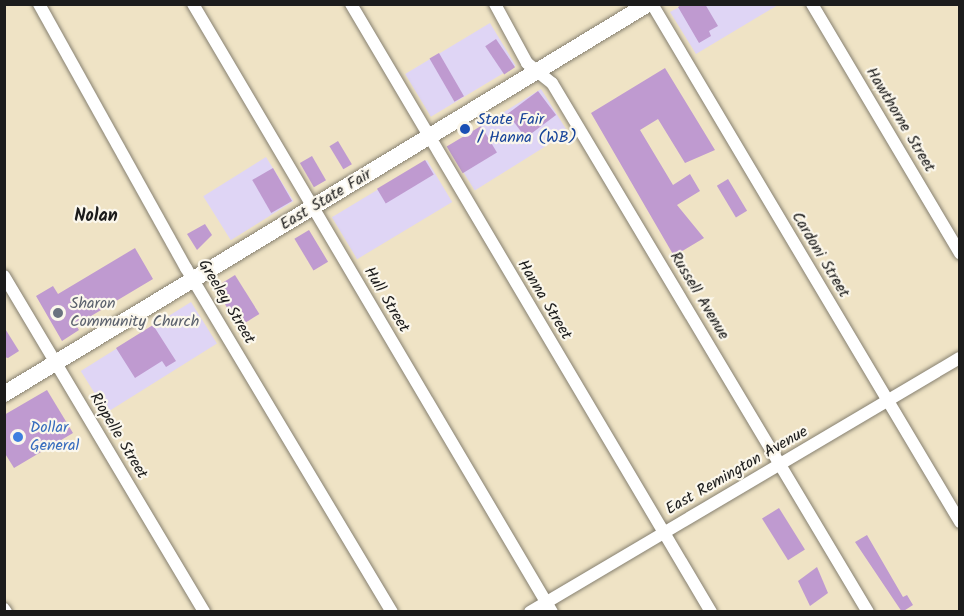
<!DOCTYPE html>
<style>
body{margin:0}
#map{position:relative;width:964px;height:616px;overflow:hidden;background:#efe3c5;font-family:Kalam,sans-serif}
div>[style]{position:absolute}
.built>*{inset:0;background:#dfd5f5;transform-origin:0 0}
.building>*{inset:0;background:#bf9ad0;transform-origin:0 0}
.roads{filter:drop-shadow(0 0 2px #868070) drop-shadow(0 0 2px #868070)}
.street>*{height:12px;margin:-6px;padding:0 6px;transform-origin:6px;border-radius:6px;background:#fff}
.secondary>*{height:16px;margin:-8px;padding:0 8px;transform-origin:8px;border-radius:8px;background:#fff}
.dots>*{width:16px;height:16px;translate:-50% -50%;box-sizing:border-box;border:3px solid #fbf7ec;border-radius:50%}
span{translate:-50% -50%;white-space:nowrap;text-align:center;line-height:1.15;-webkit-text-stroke:4.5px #fbf7ec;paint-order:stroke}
.transit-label{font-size:16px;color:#164399}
.left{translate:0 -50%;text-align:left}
.street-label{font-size:16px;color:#1c1c1c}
.worship-label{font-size:16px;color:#5b616d}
.shop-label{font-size:16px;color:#366cbe}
.neighbourhood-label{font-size:18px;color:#1c1c1c;font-weight:700}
.frame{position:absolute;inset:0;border:6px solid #1c1c1c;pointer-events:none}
</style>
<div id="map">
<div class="built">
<div style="clip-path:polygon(683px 5px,778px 5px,696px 54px,670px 12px)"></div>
<div style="left:490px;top:23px;width:50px;height:99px;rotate:59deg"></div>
<div style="left:541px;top:89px;width:51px;height:110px;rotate:58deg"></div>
<div style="left:266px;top:157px;width:52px;height:74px;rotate:58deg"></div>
<div style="left:427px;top:160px;width:49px;height:111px;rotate:59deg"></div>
<div style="left:191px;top:302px;width:49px;height:130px;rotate:58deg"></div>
</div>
<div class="building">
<div style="clip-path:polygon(683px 4px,705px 4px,718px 26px,709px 31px,711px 36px,699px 43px,678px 7px)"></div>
<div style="left:496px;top:39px;width:34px;height:13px;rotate:56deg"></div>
<div style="left:439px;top:53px;width:50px;height:11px;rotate:60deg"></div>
<div style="clip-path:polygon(665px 68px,715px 150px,685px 163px,658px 119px,640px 130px,673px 185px,690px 174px,700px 191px,677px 205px,704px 238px,674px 256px,591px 113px)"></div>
<div style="left:538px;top:91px;width:30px;height:38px;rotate:53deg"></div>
<div style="left:481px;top:126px;width:31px;height:40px;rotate:59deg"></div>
<div style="left:338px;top:141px;width:27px;height:10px;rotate:59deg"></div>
<div style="left:312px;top:156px;width:28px;height:14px;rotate:60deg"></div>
<div style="left:425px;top:160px;width:17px;height:56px;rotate:59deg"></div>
<div style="left:273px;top:168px;width:38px;height:24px;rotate:60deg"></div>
<div style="left:728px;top:179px;width:37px;height:13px;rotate:59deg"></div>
<div style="clip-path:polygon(205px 224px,212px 235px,197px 250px,187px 234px)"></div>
<div style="left:309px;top:230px;width:37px;height:17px;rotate:59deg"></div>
<div style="clip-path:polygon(135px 248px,153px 279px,76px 325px,79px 330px,62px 341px,36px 296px,53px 286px,58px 294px)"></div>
<div style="left:235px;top:275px;width:46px;height:24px;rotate:58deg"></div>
<div style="clip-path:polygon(153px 325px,176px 361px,166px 367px,162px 361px,135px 378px,116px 348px)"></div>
<div style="clip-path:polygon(4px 327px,19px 351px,8px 358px,4px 357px)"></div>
<div style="clip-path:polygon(47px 390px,73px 433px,14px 468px,4px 452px,4px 415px)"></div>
<div style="left:779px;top:508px;width:49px;height:20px;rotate:58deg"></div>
<div style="clip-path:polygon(867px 535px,903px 597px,907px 595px,913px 605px,902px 612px,855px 542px)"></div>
<div style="clip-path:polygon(817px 567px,828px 593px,810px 606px,798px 581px)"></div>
</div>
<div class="roads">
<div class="street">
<div style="left:39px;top:4px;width:302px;rotate:60.9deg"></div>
<div style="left:186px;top:268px;width:401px;rotate:59.1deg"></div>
<div style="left:193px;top:4px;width:706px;rotate:59.44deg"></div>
<div style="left:351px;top:4px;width:707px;rotate:59.37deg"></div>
<div style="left:495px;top:4px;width:67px;rotate:61.5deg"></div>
<div style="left:527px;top:63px;width:32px;rotate:39deg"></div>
<div style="left:552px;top:83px;width:616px;rotate:59.15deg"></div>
<div style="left:652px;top:4px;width:603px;rotate:59.26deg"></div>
<div style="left:812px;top:4px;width:290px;rotate:59.3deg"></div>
<div style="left:4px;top:276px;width:391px;rotate:59.2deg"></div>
<div style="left:4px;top:609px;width:4px;rotate:56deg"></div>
<div style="left:530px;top:612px;width:499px;rotate:-30.6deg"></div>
</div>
<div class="secondary">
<div style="left:4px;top:394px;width:753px;rotate:-31.2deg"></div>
</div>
</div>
<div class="dots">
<div style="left:465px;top:129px;background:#1a4fb4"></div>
<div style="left:58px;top:313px;background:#6b7280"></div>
<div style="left:18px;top:437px;background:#3f7fe0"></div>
</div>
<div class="transit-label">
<span class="left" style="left:477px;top:129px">State Fair<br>/ Hanna (WB)</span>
</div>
<div class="street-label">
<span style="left:900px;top:120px;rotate:59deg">Hawthorne Street</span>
<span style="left:326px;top:200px;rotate:-31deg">East State Fair</span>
<span style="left:820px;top:255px;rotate:59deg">Cardoni Street</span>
<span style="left:699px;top:296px;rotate:59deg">Russell Avenue</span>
<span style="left:386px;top:300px;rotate:59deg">Hull Street</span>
<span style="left:544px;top:300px;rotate:59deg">Hanna Street</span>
<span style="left:226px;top:302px;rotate:59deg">Greeley Street</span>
<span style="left:118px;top:436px;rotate:59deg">Riopelle Street</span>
<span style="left:737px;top:471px;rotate:-30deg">East Remington Avenue</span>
</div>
<div class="worship-label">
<span class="left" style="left:70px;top:313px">Sharon<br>Community Church</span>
</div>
<div class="shop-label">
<span class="left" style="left:30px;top:437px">Dollar<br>General</span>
</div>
<div class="neighbourhood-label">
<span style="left:96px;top:217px">Nolan</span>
</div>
<div class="frame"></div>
</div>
